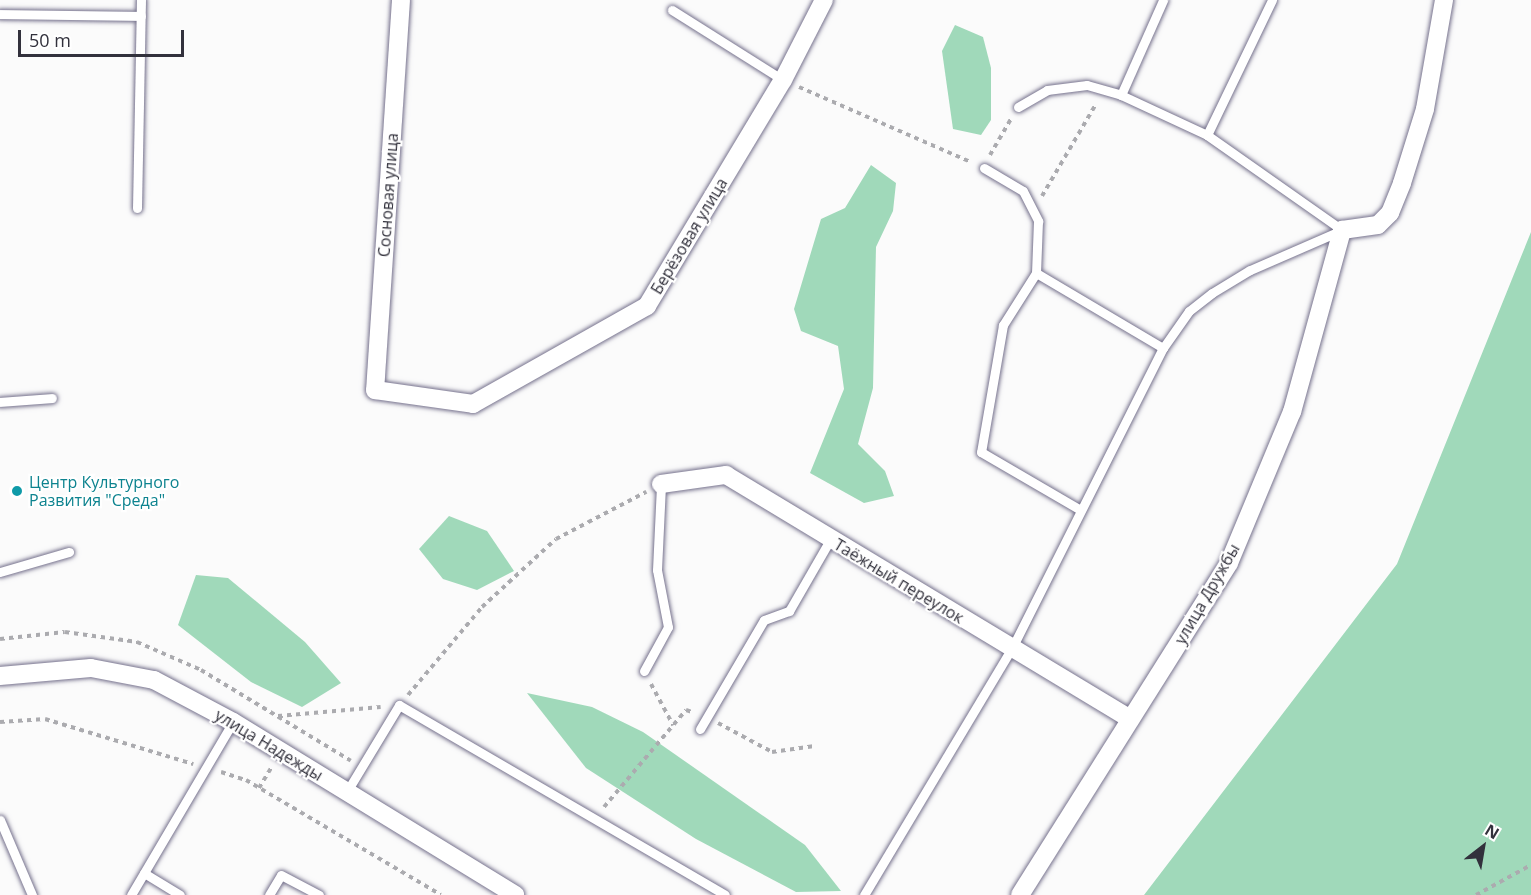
<!DOCTYPE html>
<meta charset="utf-8">
<style>
body{margin:0}
#map{position:relative;width:1531px;height:895px;overflow:hidden;background:#fbfbfb;font-family:"Open Sans",sans-serif}
div>[style]{position:absolute}
.green>*{inset:0;background:#a0d9ba}
.path>*{height:4px;margin-top:-2px;transform-origin:0;background:repeating-linear-gradient(90deg,#ababaf 0 4.5px,transparent 0 9px)}
.roads{filter:drop-shadow(0 0 2px #76728d) drop-shadow(0 0 2px #76728d)}
.service>*{height:9px;margin:-4.5px;padding:0 4.5px;transform-origin:4.5px;border-radius:4.5px;background:#fff}
.minor>*{height:18px;margin:-9px;padding:0 9px;transform-origin:9px;border-radius:9px;background:#fff}
.dots>*{width:16px;height:16px;translate:-50% -50%;box-sizing:border-box;border:3px solid #fff;border-radius:50%}
span{translate:-50% -50%;white-space:nowrap;text-align:center;line-height:1.15;-webkit-text-stroke:4.5px #fff;paint-order:stroke}
.street-label{font-size:16px;color:#32313c}
.culture-label{font-size:16px;color:#0d838f}
.left{translate:0 -50%;text-align:left}
.north{position:absolute;left:1453px;top:817px;width:60px;height:60px;-webkit-text-stroke:4px #fff;paint-order:stroke;rotate:31deg;font-size:16px;font-weight:700;line-height:24px;text-align:center;color:#32313c}
.north::after{content:'';display:block;margin:auto;width:21px;height:27px;background:#32313c;clip-path:polygon(50% 0,100% 100%,50% 72%,0 100%)}
.scale{position:absolute;left:18px;top:30px;width:166px;height:27px;box-sizing:border-box;border:3px solid #32313c;border-top:0;padding-left:8px;font-size:18px;line-height:21px;white-space:nowrap;color:#32313c;-webkit-text-stroke:4px #fff;paint-order:stroke}
</style>
<div id="map">
<div class="green">
<div style="clip-path:polygon(955px 25px,983px 37px,991px 68px,991px 120px,981px 135px,953px 129px,942px 51px)"></div>
<div style="clip-path:polygon(871px 165px,896px 183px,893px 211px,876px 247px,873px 388px,858px 444px,885px 471px,894px 496px,864px 503px,810px 473px,844px 389px,838px 346px,801px 331px,794px 309px,821px 219px,845px 208px)"></div>
<div style="clip-path:polygon(1531px 232px,1531px 895px,1144px 895px,1397px 564px)"></div>
<div style="clip-path:polygon(449px 516px,487px 531px,514px 571px,477px 590px,443px 579px,419px 549px)"></div>
<div style="clip-path:polygon(196px 575px,228px 578px,305px 642px,341px 683px,302px 707px,251px 682px,178px 625px)"></div>
<div style="clip-path:polygon(527px 693px,592px 707px,643px 732px,805px 845px,841px 891px,796px 892px,696px 839px,586px 768px)"></div>
</div>
<div class="path">
<div style="left:799px;top:87px;width:188px;rotate:23.6deg"></div>
<div style="left:990px;top:155px;width:44px;rotate:-59.9deg"></div>
<div style="left:1042px;top:196px;width:107px;rotate:-59.6deg"></div>
<div style="left:0;top:639px;width:65px;rotate:-6.1deg"></div>
<div style="left:65px;top:632px;width:73px;rotate:7.9deg"></div>
<div style="left:137px;top:642px;width:70px;rotate:23.6deg"></div>
<div style="left:201px;top:670px;width:175px;rotate:31.2deg"></div>
<div style="left:651px;top:684px;width:47px;rotate:61.8deg"></div>
<div style="left:408px;top:695px;width:115px;rotate:-49.9deg"></div>
<div style="left:482px;top:607px;width:100px;rotate:-42.6deg"></div>
<div style="left:556px;top:539px;width:102px;rotate:-27.6deg"></div>
<div style="left:278px;top:716px;width:103px;rotate:-5deg"></div>
<div style="left:0;top:722px;width:45px;rotate:-3.8deg"></div>
<div style="left:45px;top:719px;width:155px;rotate:16.9deg"></div>
<div style="left:718px;top:723px;width:61px;rotate:28.2deg"></div>
<div style="left:772px;top:752px;width:43px;rotate:-7.9deg"></div>
<div style="left:221px;top:772px;width:26px;rotate:18deg"></div>
<div style="left:246px;top:780px;width:226px;rotate:30.5deg"></div>
<div style="left:259px;top:788px;width:26px;rotate:-59deg"></div>
<div style="left:604px;top:807px;width:127px;rotate:-49.8deg"></div>
<div style="left:686px;top:710px;width:6px;rotate:18deg"></div>
<div style="left:1476px;top:895px;width:63px;rotate:-28.6deg"></div>
</div>
<div class="roads">
<div class="service">
<div style="left:672px;top:10px;width:131px;rotate:32.2deg"></div>
<div style="left:0;top:14px;width:141px;rotate:0.8deg"></div>
<div style="left:1121px;top:95px;width:104px;rotate:-66.1deg"></div>
<div style="left:1018px;top:107px;width:34px;rotate:-30deg"></div>
<div style="left:1047px;top:90px;width:40px;rotate:-7.1deg"></div>
<div style="left:1087px;top:85px;width:35px;rotate:16deg"></div>
<div style="left:1121px;top:95px;width:95px;rotate:24.9deg"></div>
<div style="left:1207px;top:135px;width:165px;rotate:35.1deg"></div>
<div style="left:1207px;top:135px;width:150px;rotate:-64.3deg"></div>
<div style="left:984px;top:168px;width:45px;rotate:30.5deg"></div>
<div style="left:1023px;top:191px;width:34px;rotate:63deg"></div>
<div style="left:1038px;top:221px;width:52px;rotate:92.2deg"></div>
<div style="left:137px;top:208px;width:208px;rotate:-88.9deg"></div>
<div style="left:1163px;top:348px;width:45px;rotate:-54.9deg"></div>
<div style="left:1189px;top:311px;width:29px;rotate:-38deg"></div>
<div style="left:1212px;top:293px;width:44px;rotate:-31.2deg"></div>
<div style="left:1250px;top:270px;width:100px;rotate:-23.5deg"></div>
<div style="left:0;top:402px;width:52px;rotate:-4.4deg"></div>
<div style="left:0;top:572px;width:72px;rotate:-16.2deg"></div>
<div style="left:644px;top:671px;width:50px;rotate:-61.4deg"></div>
<div style="left:668px;top:627px;width:58px;rotate:-100.9deg"></div>
<div style="left:657px;top:570px;width:86px;rotate:-87.3deg"></div>
<div style="left:700px;top:729px;width:126px;rotate:-59.6deg"></div>
<div style="left:764px;top:620px;width:27px;rotate:-20deg"></div>
<div style="left:789px;top:611px;width:82px;rotate:-60deg"></div>
<div style="left:346px;top:793px;width:103px;rotate:-58.9deg"></div>
<div style="left:399px;top:705px;width:377px;rotate:30.2deg"></div>
<div style="left:0;top:820px;width:82px;rotate:66.9deg"></div>
<div style="left:144px;top:873px;width:42px;rotate:31.4deg"></div>
<div style="left:131px;top:895px;width:201px;rotate:-59.5deg"></div>
<div style="left:269px;top:895px;width:23px;rotate:-59deg"></div>
<div style="left:281px;top:875px;width:43px;rotate:27.8deg"></div>
<div style="left:864px;top:895px;width:288px;rotate:-59.1deg"></div>
<div style="left:1012px;top:648px;width:336px;rotate:-63.3deg"></div>
<div style="left:1163px;top:348px;width:147px;rotate:-149.4deg"></div>
<div style="left:1036px;top:273px;width:62px;rotate:122.4deg"></div>
<div style="left:1003px;top:325px;width:129px;rotate:99.8deg"></div>
<div style="left:981px;top:452px;width:113px;rotate:30.2deg"></div>
</div>
<div class="minor">
<div style="left:401px;top:0;width:391px;rotate:93.8deg"></div>
<div style="left:375px;top:390px;width:99px;rotate:8.1deg"></div>
<div style="left:473px;top:404px;width:200px;rotate:-29.4deg"></div>
<div style="left:647px;top:306px;width:264px;rotate:-59deg"></div>
<div style="left:783px;top:80px;width:90px;rotate:-62.9deg"></div>
<div style="left:661px;top:484px;width:66px;rotate:-7.9deg"></div>
<div style="left:726px;top:475px;width:472px;rotate:31.1deg"></div>
<div style="left:0;top:676px;width:91px;rotate:-5deg"></div>
<div style="left:91px;top:668px;width:64px;rotate:10.8deg"></div>
<div style="left:154px;top:680px;width:89px;rotate:28deg"></div>
<div style="left:233px;top:722px;width:331px;rotate:31.5deg"></div>
<div style="left:1020px;top:895px;width:392px;rotate:-57.8deg"></div>
<div style="left:1229px;top:563px;width:164px;rotate:-67.4deg"></div>
<div style="left:1292px;top:412px;width:189px;rotate:-74.6deg"></div>
<div style="left:1342px;top:230px;width:36px;rotate:-8deg"></div>
<div style="left:1378px;top:225px;width:17px;rotate:-45deg"></div>
<div style="left:1390px;top:213px;width:32px;rotate:-68deg"></div>
<div style="left:1402px;top:183px;width:77px;rotate:-72.7deg"></div>
<div style="left:1425px;top:109px;width:111px;rotate:-80.1deg"></div>
</div>
</div>
<div class="dots">
<div style="left:17px;top:491px;background:#0f9aa8"></div>
</div>
<div class="street-label">
<span style="left:388px;top:195px;rotate:-86deg">Сосновая улица</span>
<span style="left:689px;top:236px;rotate:-59deg">Берёзовая улица</span>
<span style="left:899px;top:581px;rotate:31deg">Таёжный переулок</span>
<span style="left:1207px;top:594px;rotate:-60deg">улица Дружбы</span>
<span style="left:269px;top:745px;rotate:31deg">улица Надежды</span>
</div>
<div class="culture-label">
<span class="left" style="left:29px;top:491px">Центр Культурного<br>Развития "Среда"</span>
</div>
<div class="north">N</div>
<div class="scale">50 m</div>
</div>
